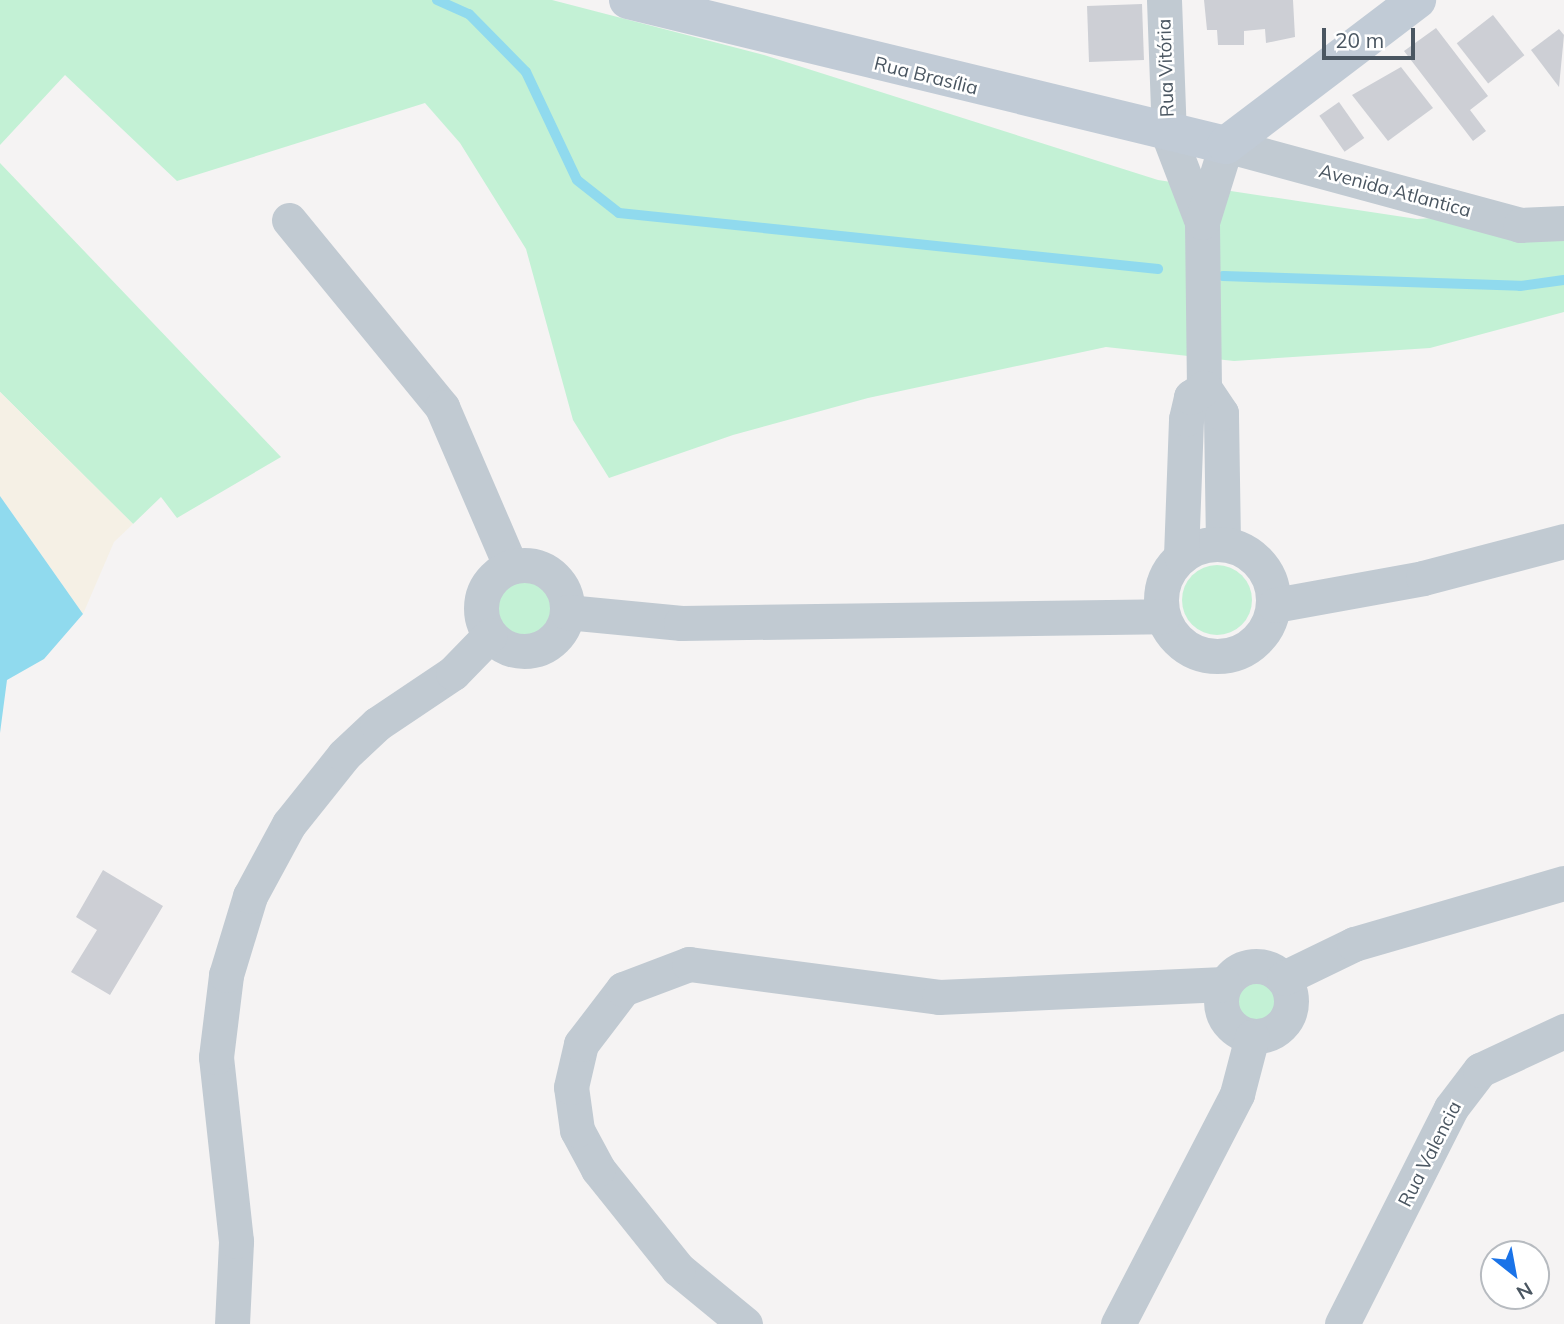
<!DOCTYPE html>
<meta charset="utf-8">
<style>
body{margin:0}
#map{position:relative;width:1564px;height:1324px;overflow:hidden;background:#f5f3f3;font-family:Mulish,sans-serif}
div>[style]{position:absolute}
.green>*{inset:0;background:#c3f1d5}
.round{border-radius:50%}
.sand>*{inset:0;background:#f5f0e5}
.water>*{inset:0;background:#90daee}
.stream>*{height:10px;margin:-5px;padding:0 5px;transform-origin:5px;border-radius:5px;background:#90daee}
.building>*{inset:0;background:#cdcfd5;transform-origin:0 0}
.street>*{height:35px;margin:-17.5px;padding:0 17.5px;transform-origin:17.5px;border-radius:17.5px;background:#c1cad2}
.street>.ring{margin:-17.5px;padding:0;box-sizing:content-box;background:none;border:35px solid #c1cad2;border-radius:50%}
.secondary>*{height:38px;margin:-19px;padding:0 19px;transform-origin:19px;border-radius:19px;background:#c1cbd6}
span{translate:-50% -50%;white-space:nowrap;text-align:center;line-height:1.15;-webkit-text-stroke:5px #fff;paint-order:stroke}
.street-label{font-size:19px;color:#4a5661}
.north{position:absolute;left:1480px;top:1240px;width:70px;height:70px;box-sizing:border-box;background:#fff;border:2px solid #b7bbc0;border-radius:50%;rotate:149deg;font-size:19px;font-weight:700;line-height:28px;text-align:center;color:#4a5661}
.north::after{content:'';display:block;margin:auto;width:24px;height:32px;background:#1a73e8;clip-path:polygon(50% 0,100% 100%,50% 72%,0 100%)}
.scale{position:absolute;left:1322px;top:28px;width:93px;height:32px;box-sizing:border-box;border:4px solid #4a5661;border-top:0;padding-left:9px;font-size:21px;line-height:24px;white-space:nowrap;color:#4a5661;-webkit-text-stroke:5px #fff;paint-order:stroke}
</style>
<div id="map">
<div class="green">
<div style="clip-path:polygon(0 0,552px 0,764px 55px,1158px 180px,1417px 219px,1564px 210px,1564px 312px,1430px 348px,1234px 361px,1106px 347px,868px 398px,733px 435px,609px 478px,573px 420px,526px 249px,460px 143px,425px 103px,177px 181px,65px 75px,0 145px)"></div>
<div style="clip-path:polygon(0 163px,281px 457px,177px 518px,161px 497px,133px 524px,0 392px)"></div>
<div class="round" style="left:1182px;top:565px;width:70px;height:70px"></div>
<div class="round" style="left:497px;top:581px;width:54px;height:54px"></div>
<div class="round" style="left:1234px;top:979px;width:44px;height:44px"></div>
</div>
<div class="sand">
<div style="clip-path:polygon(0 392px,133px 524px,114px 542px,83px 614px,0 496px)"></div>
</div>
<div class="water">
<div style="clip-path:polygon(0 496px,83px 614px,44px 659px,7px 680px,0 733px)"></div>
</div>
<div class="stream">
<div style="left:437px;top:0;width:35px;rotate:24deg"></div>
<div style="left:469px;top:14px;width:81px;rotate:45.5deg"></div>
<div style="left:526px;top:72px;width:119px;rotate:64.7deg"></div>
<div style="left:577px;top:180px;width:53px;rotate:38.2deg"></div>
<div style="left:619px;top:213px;width:542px;rotate:5.93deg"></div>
<div style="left:1223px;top:276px;width:297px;rotate:1.9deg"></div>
<div style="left:1520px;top:286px;width:44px;rotate:-7.8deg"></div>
</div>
<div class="building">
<div style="clip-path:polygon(1204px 0,1293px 0,1295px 37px,1266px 43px,1265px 29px,1244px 31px,1244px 45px,1218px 45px,1217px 30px,1207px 30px)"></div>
<div style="left:1142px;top:4px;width:56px;height:55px;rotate:88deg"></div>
<div style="left:1493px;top:15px;width:51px;height:46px;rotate:52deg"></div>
<div style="clip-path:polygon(1436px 28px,1488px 96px,1470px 110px,1486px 131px,1473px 141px,1404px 51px)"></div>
<div style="clip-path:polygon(1559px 29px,1564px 35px,1559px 87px,1531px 50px)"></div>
<div style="clip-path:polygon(1401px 67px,1433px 108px,1388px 141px,1352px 95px)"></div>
<div style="left:1339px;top:102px;width:44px;height:24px;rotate:55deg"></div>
<div style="clip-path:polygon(103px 870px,163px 906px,110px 995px,71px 972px,97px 930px,76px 917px)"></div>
</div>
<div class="street">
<div style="left:1164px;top:0;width:136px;rotate:87.9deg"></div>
<div style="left:1169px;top:136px;width:92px;rotate:69deg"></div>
<div style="left:289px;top:220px;width:242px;rotate:50.7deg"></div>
<div style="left:442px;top:407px;width:174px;rotate:66.7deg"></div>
<div style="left:1223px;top:543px;width:130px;rotate:-90.9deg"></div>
<div style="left:1221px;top:413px;width:30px;rotate:-124deg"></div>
<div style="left:1204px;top:388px;width:166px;rotate:-90.7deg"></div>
<div style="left:1202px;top:222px;width:81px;rotate:-72.7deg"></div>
<div style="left:1226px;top:145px;width:305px;rotate:15.2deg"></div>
<div style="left:1520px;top:225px;width:44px;rotate:-2.6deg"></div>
<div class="ring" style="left:1161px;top:544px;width:77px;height:77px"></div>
<div style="left:1181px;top:556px;width:137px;rotate:-87.9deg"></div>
<div style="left:1186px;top:419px;width:23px;rotate:-77deg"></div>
<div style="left:1191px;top:397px;width:16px;rotate:-35deg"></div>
<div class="ring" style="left:481px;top:565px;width:51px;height:51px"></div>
<div style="left:1275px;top:605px;width:150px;rotate:-10.3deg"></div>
<div style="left:1423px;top:578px;width:146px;rotate:-14.7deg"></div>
<div style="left:567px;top:612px;width:115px;rotate:5.5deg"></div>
<div style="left:681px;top:623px;width:482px;rotate:-0.8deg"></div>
<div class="ring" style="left:1221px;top:966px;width:35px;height:35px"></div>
<div style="left:1284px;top:978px;width:78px;rotate:-25.9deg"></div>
<div style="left:1354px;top:944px;width:219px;rotate:-16.2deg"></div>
<div style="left:232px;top:1324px;width:83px;rotate:-87.2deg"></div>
<div style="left:236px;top:1241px;width:185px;rotate:-96.2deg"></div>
<div style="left:216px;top:1057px;width:83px;rotate:-83deg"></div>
<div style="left:226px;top:975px;width:83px;rotate:-73.1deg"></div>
<div style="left:250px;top:896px;width:82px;rotate:-61.6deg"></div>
<div style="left:289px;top:824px;width:88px;rotate:-51.4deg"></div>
<div style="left:344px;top:755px;width:45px;rotate:-43.2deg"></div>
<div style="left:377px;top:724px;width:92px;rotate:-33.9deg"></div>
<div style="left:453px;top:673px;width:53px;rotate:-45.8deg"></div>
<div style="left:745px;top:1324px;width:87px;rotate:-140.6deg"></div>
<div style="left:678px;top:1269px;width:128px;rotate:-128.7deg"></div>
<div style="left:598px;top:1169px;width:44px;rotate:-118.3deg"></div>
<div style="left:577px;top:1130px;width:43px;rotate:-97.9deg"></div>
<div style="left:571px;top:1087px;width:44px;rotate:-76.9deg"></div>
<div style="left:581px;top:1044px;width:69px;rotate:-52.6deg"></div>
<div style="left:623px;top:989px;width:71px;rotate:-20.7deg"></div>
<div style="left:689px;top:964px;width:252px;rotate:7.5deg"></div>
<div style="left:939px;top:997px;width:285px;rotate:-2.6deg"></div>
<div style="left:1118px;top:1324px;width:259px;rotate:-62.6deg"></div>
<div style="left:1237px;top:1094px;width:59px;rotate:-75.3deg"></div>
<div style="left:1342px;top:1324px;width:242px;rotate:-63.2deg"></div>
<div style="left:1451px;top:1108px;width:48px;rotate:-52.7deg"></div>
<div style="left:1480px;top:1070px;width:93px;rotate:-24.9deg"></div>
</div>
<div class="secondary">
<div style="left:628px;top:0;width:615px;rotate:13.63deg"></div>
<div style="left:1226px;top:145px;width:240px;rotate:-37.2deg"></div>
</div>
<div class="street-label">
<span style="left:1166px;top:68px;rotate:-92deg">Rua Vitória</span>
<span style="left:926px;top:76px;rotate:14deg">Rua Brasília</span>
<span style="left:1395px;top:191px;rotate:15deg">Avenida Atlantica</span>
<span style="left:1430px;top:1154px;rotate:-63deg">Rua Valencia</span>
</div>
<div class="north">N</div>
<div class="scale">20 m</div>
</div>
